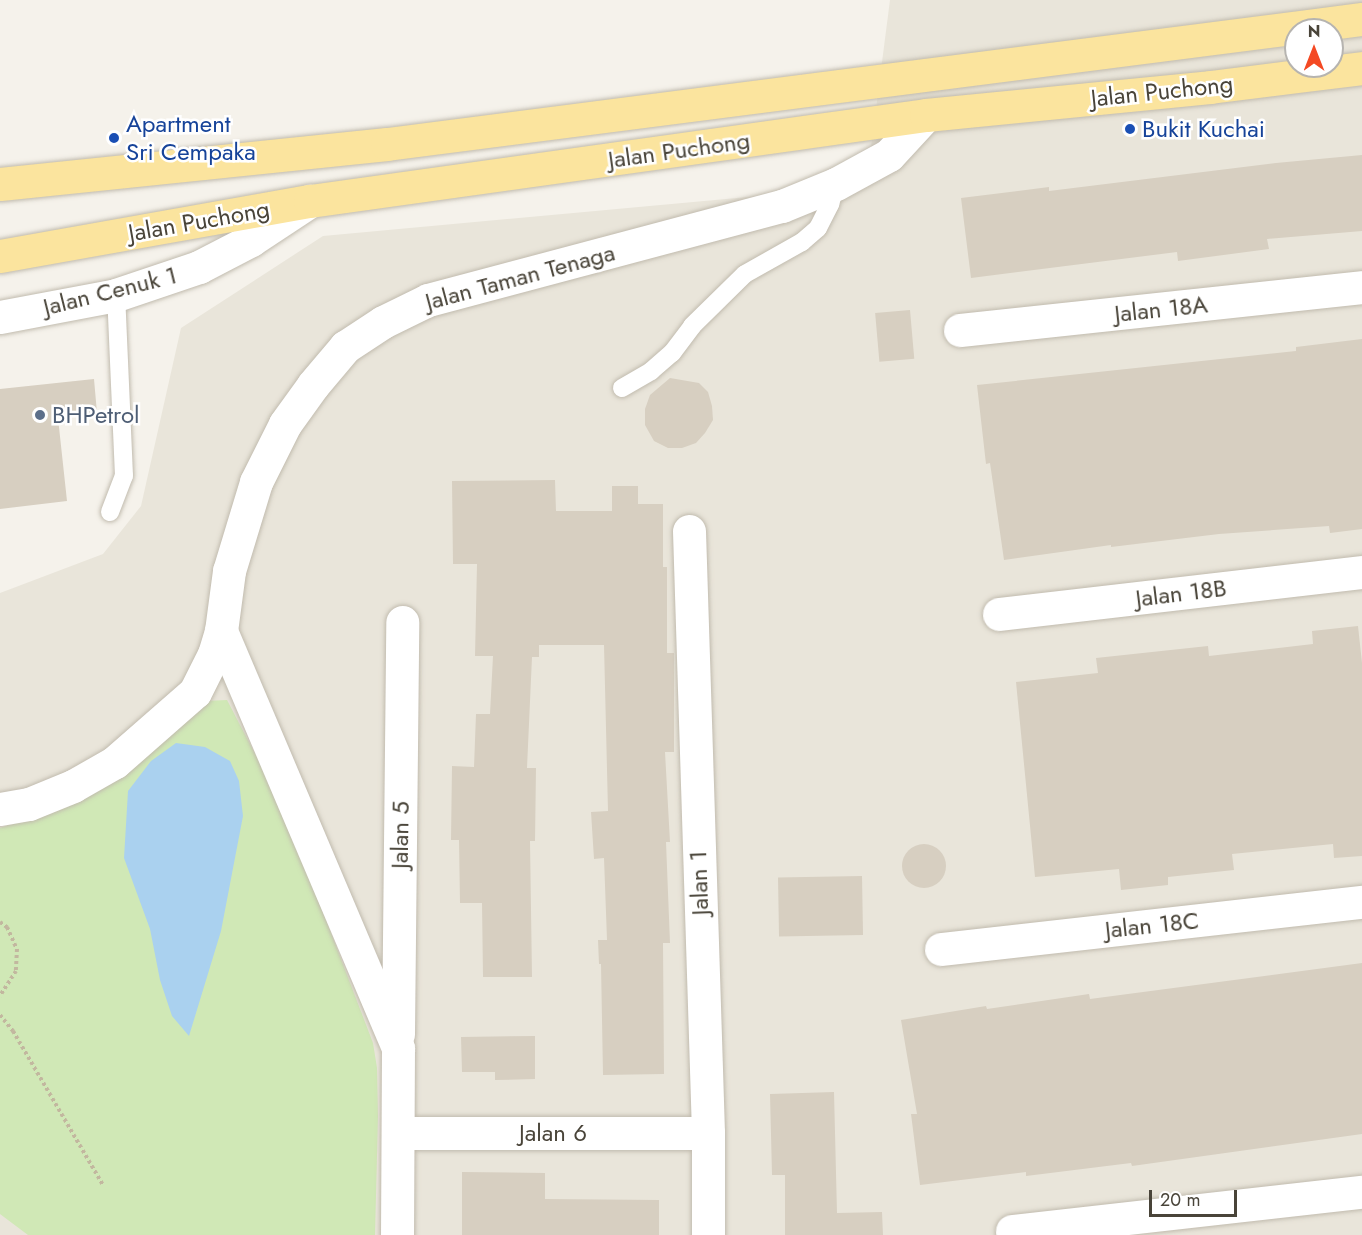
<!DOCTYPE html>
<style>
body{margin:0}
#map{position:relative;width:1362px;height:1235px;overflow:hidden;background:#f5f2eb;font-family:Jost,sans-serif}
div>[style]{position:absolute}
.residential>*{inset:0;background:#e9e5da}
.green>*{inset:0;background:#d0e8b6}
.water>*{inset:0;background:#aad1ef}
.building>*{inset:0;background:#d7cfc1;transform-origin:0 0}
.round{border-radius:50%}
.path>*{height:4px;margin-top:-2px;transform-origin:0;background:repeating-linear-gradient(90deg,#c2b79f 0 3px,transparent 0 6px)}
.roads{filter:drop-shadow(0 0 2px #c1bbae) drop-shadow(0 0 2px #c1bbae)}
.service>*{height:18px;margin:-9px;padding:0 9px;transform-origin:9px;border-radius:9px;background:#fff}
.minor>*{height:33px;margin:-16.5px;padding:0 16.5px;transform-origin:16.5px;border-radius:16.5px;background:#fff}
.primary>*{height:33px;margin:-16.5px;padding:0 16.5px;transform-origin:16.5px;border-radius:16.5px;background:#fbe49e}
.dots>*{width:16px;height:16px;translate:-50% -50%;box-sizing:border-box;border:3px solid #fff;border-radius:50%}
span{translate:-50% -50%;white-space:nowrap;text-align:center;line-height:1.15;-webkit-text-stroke:5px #fff;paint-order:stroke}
.street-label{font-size:24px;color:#494439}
.transit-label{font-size:24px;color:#164399}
.left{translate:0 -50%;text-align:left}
.service-label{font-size:24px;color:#4e5e75}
.north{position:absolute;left:1284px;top:18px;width:60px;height:60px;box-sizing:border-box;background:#fff;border:2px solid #b6b4b0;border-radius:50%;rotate:0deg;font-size:16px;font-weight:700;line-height:24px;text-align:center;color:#494439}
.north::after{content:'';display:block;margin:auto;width:21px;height:27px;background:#f44923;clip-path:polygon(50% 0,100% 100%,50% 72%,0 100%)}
.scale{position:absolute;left:1149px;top:1190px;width:88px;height:27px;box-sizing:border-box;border:3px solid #494439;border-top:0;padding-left:8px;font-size:18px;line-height:21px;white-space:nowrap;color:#494439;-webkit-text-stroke:4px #fff;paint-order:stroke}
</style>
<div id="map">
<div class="residential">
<div style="clip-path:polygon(evenodd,890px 0,1362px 0,1362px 1235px,0 1235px,0 593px,103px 554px,141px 506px,181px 328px,323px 236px,866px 186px,890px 0,1296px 30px,1332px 30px,1332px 66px,1296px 66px,1296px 30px)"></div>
</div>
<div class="green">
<div style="clip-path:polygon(227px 700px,283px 807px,373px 1043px,377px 1068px,378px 1116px,375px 1235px,28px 1235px,0 1214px,0 828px,83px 800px,139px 758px,205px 701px)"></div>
</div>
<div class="water">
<div style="clip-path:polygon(176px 743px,205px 747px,230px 761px,239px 781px,243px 816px,221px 931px,189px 1036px,172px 1016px,160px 980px,150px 929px,124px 858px,128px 791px,151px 761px)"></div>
</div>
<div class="building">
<div style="clip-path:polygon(1362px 155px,1362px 231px,1267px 239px,1269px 249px,1178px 261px,1177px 252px,971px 278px,961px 198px,1049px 187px,1049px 191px,1276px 163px)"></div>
<div style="left:910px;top:310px;width:49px;height:35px;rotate:85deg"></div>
<div style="clip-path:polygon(1362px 339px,1362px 529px,1330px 533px,1329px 526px,1219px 534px,1111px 547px,1111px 545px,1004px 560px,990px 463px,986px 464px,977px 385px,1296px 351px,1296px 347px)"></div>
<div style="clip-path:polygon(670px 378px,699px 383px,708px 392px,712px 406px,713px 420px,705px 433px,696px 443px,682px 448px,668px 448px,654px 441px,645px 425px,645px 409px,650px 395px)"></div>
<div style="clip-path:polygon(94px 379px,97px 413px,58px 418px,67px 501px,0 509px,0 389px)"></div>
<div style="clip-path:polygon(555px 480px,556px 511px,612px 511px,612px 486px,638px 486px,638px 504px,663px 504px,663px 567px,667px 567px,667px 653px,674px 653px,674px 752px,665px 752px,670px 842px,666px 842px,670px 943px,663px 943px,664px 1074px,603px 1075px,601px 964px,599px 964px,598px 940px,607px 940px,604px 858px,594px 859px,591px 812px,608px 811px,604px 645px,539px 645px,539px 657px,532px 657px,527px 768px,536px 768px,535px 841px,530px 841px,532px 977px,483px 977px,482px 903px,460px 903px,459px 840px,451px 840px,452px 766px,474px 767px,476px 714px,490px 714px,493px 656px,475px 656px,477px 564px,453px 564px,452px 481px)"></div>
<div style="clip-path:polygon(1358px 626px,1362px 663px,1362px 856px,1334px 858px,1333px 844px,1232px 854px,1234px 870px,1168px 877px,1168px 885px,1121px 890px,1119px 869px,1035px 877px,1016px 682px,1098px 673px,1096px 658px,1208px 646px,1209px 656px,1313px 644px,1312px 631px)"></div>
<div class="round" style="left:902px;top:844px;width:44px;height:44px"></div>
<div style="left:862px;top:876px;width:59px;height:84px;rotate:89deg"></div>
<div style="clip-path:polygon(1362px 963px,1362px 1134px,1132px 1166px,1131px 1163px,1026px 1176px,1026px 1172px,920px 1185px,911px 1114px,917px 1114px,901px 1020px,986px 1006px,987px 1009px,1089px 994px,1090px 999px)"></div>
<div style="clip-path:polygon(535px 1036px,535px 1079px,495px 1080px,495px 1072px,462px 1072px,461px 1037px)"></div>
<div style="clip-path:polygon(834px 1092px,837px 1213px,882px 1212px,883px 1235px,785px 1235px,785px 1175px,772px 1175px,770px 1094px)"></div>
<div style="clip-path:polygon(462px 1172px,545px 1173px,545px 1199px,659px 1200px,659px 1235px,462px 1235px)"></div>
</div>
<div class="path">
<div style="left:0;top:922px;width:9px;rotate:36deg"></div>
<div style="left:7px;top:927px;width:24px;rotate:66deg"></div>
<div style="left:17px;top:949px;width:22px;rotate:93deg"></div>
<div style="left:16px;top:971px;width:30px;rotate:123deg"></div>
<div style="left:0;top:1015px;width:21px;rotate:51deg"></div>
<div style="left:13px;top:1031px;width:178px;rotate:59.7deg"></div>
</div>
<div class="roads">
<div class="service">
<div style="left:622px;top:388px;width:34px;rotate:-30deg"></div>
<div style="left:651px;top:371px;width:28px;rotate:-41deg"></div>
<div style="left:672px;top:353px;width:34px;rotate:-53deg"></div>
<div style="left:692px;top:326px;width:74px;rotate:-44.5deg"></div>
<div style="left:745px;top:274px;width:65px;rotate:-29.3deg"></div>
<div style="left:802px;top:242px;width:21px;rotate:-41deg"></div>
<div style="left:818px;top:228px;width:27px;rotate:-63deg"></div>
<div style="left:830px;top:204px;width:21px;rotate:-73deg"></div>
<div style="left:110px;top:512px;width:39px;rotate:-69deg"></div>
<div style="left:124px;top:476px;width:181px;rotate:-92.5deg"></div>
</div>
<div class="minor">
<div style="left:0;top:317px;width:118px;rotate:-10.7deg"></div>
<div style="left:116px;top:295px;width:88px;rotate:-18.6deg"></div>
<div style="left:199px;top:267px;width:59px;rotate:-27.4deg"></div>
<div style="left:251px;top:240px;width:71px;rotate:-33.5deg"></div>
<div style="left:960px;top:330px;width:404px;rotate:-6.1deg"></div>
<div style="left:689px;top:531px;width:602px;rotate:88.19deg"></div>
<div style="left:708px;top:1133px;width:102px;rotate:90deg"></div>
<div style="left:999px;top:614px;width:365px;rotate:-6.6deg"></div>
<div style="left:221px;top:631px;width:453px;rotate:67deg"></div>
<div style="left:398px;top:1048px;width:187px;rotate:90.3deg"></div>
<div style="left:0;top:809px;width:29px;rotate:-10deg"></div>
<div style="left:29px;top:804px;width:48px;rotate:-22.2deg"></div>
<div style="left:73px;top:786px;width:48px;rotate:-29.7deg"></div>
<div style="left:115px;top:762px;width:106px;rotate:-41.2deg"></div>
<div style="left:195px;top:692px;width:42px;rotate:-63.4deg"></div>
<div style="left:214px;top:654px;width:24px;rotate:-73deg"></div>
<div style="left:221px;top:631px;width:61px;rotate:-82.4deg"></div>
<div style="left:229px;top:571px;width:93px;rotate:-73.1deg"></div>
<div style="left:256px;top:482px;width:65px;rotate:-63.4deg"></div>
<div style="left:285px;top:424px;width:48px;rotate:-54.3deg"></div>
<div style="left:313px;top:385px;width:50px;rotate:-49.9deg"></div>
<div style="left:345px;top:347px;width:45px;rotate:-33.3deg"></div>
<div style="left:383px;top:322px;width:50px;rotate:-26.1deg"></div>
<div style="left:428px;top:300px;width:366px;rotate:-14.9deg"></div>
<div style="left:782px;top:206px;width:58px;rotate:-22.2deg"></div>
<div style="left:836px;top:184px;width:60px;rotate:-28.7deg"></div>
<div style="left:889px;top:155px;width:54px;rotate:-47.2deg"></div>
<div style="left:941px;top:949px;width:424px;rotate:-6.4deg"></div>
<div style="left:398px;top:1034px;width:412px;rotate:-89.4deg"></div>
<div style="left:398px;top:1133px;width:310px"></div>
<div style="left:1012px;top:1231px;width:352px;rotate:-6.4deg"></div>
</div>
<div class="primary">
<div style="left:0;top:184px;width:389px;rotate:-5.9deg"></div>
<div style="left:387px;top:144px;width:983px;rotate:-7.31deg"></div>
<div style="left:0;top:256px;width:315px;rotate:-10.1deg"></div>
<div style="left:310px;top:201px;width:622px;rotate:-7.95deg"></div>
<div style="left:926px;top:115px;width:285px;rotate:-5.6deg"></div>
<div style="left:1210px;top:87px;width:153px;rotate:-7.1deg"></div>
</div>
</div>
<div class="dots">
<div style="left:1130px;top:129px;background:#1a4fb4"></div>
<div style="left:114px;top:138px;background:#1a4fb4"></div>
<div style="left:40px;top:415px;background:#5c6f8a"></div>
</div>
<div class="street-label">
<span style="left:1162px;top:91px;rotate:-6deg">Jalan Puchong</span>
<span style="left:679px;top:150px;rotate:-8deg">Jalan Puchong</span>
<span style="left:199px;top:221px;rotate:-10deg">Jalan Puchong</span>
<span style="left:520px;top:277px;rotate:-15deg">Jalan Taman Tenaga</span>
<span style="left:110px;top:291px;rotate:-14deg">Jalan Cenuk 1</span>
<span style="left:1161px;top:309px;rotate:-6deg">Jalan 18A</span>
<span style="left:1181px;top:593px;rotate:-7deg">Jalan 18B</span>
<span style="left:400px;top:835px;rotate:-89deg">Jalan 5</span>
<span style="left:699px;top:883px;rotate:-92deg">Jalan 1</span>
<span style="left:1152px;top:925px;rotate:-6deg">Jalan 18C</span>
<span style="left:553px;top:1133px">Jalan 6</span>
</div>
<div class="transit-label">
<span class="left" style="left:126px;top:138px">Apartment<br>Sri Cempaka</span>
<span class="left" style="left:1142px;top:129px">Bukit Kuchai</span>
</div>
<div class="service-label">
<span class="left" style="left:52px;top:415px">BHPetrol</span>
</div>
<div class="north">N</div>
<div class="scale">20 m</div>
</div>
